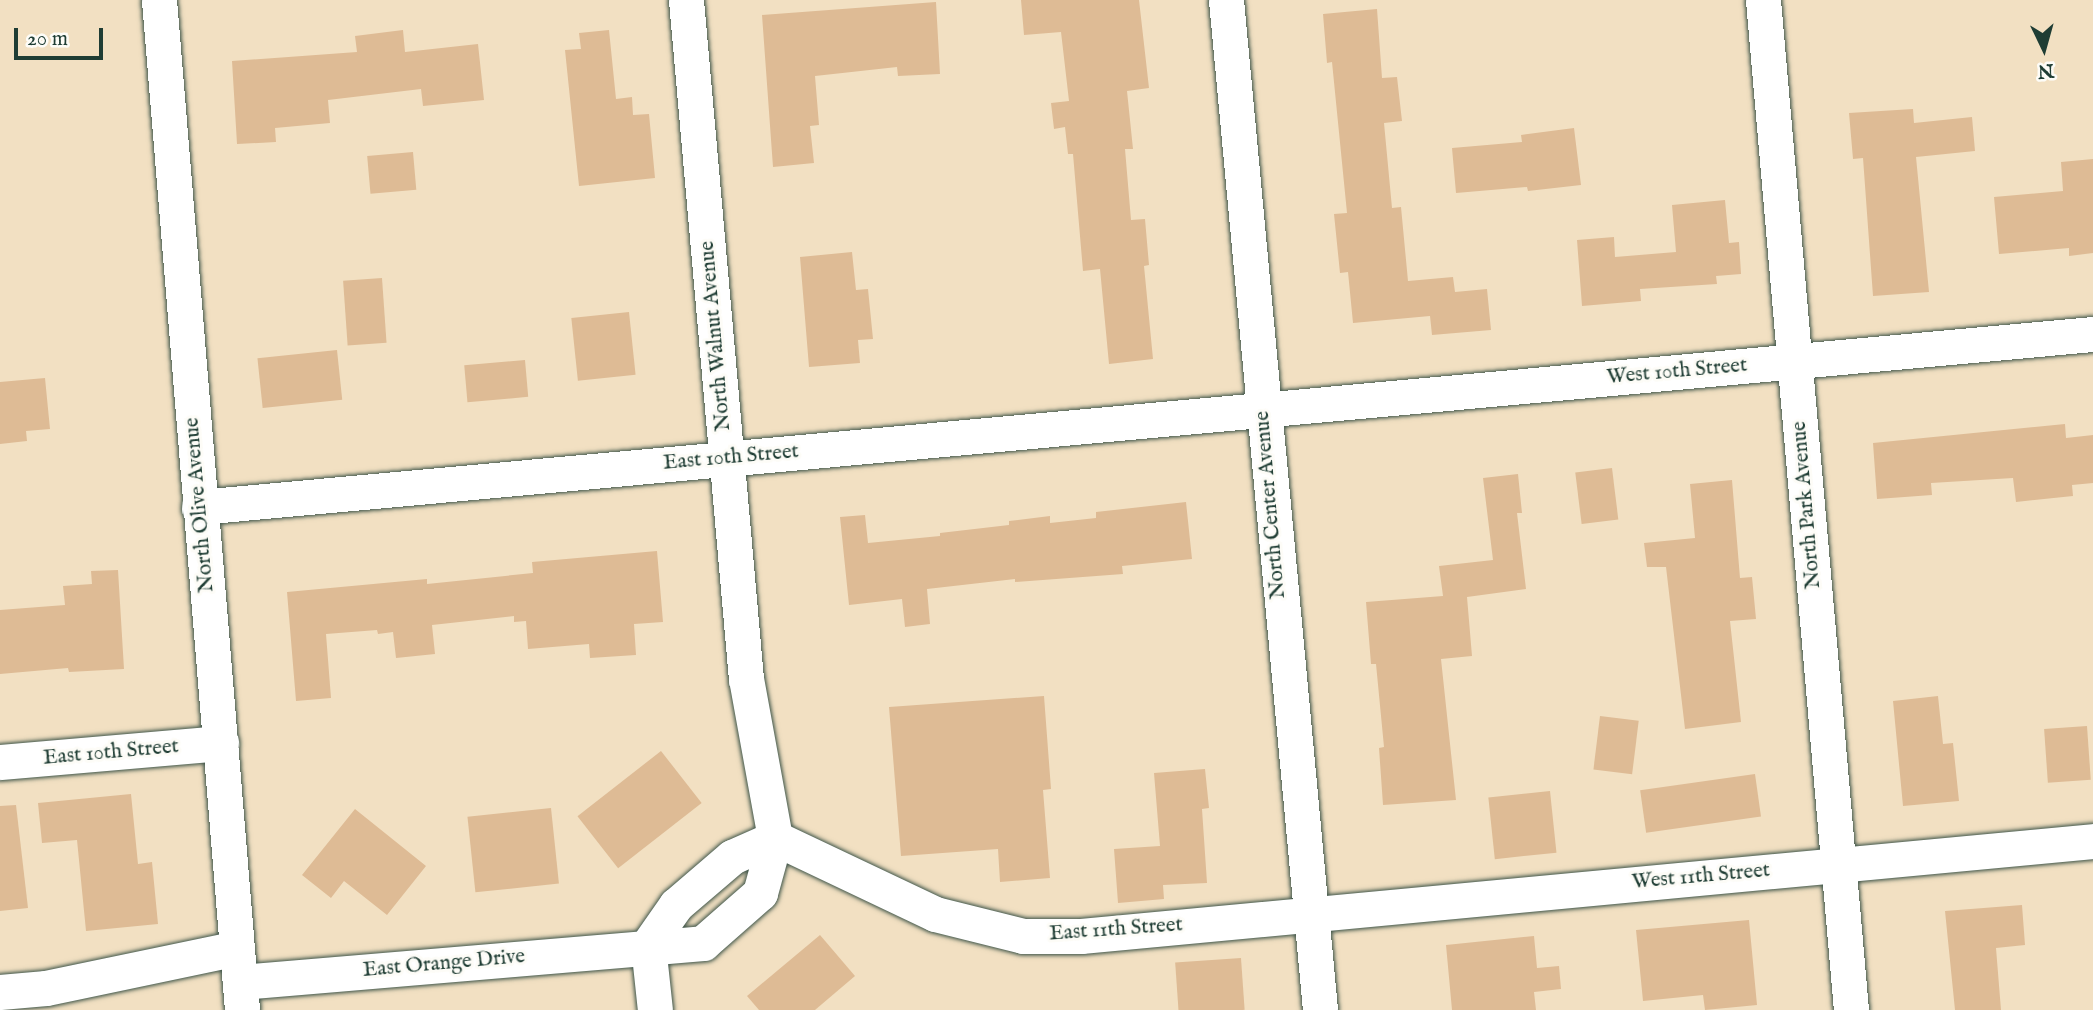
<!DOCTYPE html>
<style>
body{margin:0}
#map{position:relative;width:2093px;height:1010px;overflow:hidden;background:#f2e0c2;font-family:"IM FELL English",serif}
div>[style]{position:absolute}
.building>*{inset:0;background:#debb95;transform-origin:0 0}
.roads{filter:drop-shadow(0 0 2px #3f5549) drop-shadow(0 0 2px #3f5549)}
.street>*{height:35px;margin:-17.5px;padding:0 17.5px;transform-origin:17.5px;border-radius:17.5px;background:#fff}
span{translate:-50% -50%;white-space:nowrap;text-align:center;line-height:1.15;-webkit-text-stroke:6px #fdfcf7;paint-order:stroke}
.street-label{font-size:21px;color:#1f3d34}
.north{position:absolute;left:2009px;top:14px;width:70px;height:70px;-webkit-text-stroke:5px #fdfcf7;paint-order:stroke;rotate:175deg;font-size:19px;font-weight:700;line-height:28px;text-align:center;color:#1f3d34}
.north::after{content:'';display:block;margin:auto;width:24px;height:32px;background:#1f3d34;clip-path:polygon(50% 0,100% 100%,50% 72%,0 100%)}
.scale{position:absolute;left:14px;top:28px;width:89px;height:32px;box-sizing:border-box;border:4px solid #1f3d34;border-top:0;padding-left:9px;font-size:21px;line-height:24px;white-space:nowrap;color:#1f3d34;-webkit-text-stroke:5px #fdfcf7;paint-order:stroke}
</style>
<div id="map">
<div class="building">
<div style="clip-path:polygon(1021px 0,1139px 0,1149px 88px,1127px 91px,1133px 149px,1125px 149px,1131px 220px,1145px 219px,1149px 265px,1144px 266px,1153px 359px,1109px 364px,1100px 269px,1083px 271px,1073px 154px,1068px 154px,1065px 127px,1054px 129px,1051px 103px,1069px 101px,1061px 32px,1024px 35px)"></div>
<div style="clip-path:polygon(936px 2px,940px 74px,898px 76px,897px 67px,815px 76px,819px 125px,810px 126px,814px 163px,773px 167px,762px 15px)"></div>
<div style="clip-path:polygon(1377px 9px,1382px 78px,1397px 77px,1402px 121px,1384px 123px,1392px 208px,1401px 207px,1408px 281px,1453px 277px,1455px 292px,1487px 289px,1491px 330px,1432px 335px,1430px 316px,1353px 323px,1348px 272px,1340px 273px,1334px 214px,1347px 213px,1332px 62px,1327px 63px,1323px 14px)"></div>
<div style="clip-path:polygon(403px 30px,405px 52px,478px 44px,484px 100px,423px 106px,421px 89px,328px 100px,330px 123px,275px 128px,276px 142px,237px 144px,232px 61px,357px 52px,355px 36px)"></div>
<div style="clip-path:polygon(609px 30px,616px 99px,632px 97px,633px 115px,649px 114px,655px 178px,579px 186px,565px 50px,581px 49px,579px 33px)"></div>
<div style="clip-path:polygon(1913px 109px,1914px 123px,1972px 117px,1975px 151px,1916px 157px,1929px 292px,1873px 296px,1863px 158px,1853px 159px,1849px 113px)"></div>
<div style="clip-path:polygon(1574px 128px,1581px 185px,1528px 191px,1527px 187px,1456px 193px,1452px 148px,1522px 142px,1521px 135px)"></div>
<div style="left:413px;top:152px;width:38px;height:46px;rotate:85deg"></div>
<div style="clip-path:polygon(2093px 159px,2093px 253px,2069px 256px,2069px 248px,1999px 254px,1994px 197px,2063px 191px,2061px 162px)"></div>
<div style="clip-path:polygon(1725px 200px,1729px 243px,1739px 242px,1741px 274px,1716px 276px,1717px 284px,1640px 289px,1641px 301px,1582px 306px,1577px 240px,1614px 237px,1615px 257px,1676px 252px,1672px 205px)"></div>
<div style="clip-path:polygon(852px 252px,856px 290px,868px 289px,873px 339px,858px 340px,860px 363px,809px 367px,800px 257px)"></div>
<div style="left:382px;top:278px;width:65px;height:39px;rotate:86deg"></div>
<div style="left:629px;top:312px;width:63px;height:58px;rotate:84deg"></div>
<div style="left:337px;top:350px;width:50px;height:80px;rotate:84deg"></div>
<div style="left:525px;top:360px;width:37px;height:61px;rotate:85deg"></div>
<div style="clip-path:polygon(45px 378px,50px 429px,26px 431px,27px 441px,0 444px,0 382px)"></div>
<div style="clip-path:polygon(2065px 424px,2066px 438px,2093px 435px,2093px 483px,2072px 485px,2073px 496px,2016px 502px,2013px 478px,1931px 483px,1932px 495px,1877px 499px,1873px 443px)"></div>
<div style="left:1612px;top:468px;width:52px;height:37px;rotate:83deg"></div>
<div style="clip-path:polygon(1518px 474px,1522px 513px,1517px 513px,1526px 589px,1467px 597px,1472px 656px,1441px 659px,1456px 800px,1383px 805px,1379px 748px,1384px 747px,1376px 664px,1371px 664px,1366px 602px,1443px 596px,1439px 566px,1493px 560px,1483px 478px)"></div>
<div style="clip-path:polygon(1732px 480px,1740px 578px,1752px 577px,1756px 619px,1730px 621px,1741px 722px,1685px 729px,1666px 567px,1647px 567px,1644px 543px,1695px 538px,1690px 484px)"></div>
<div style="clip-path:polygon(1186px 502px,1192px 559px,1122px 566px,1123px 574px,1015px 582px,1015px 579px,927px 589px,930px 624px,905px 627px,902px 599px,849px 605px,840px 517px,865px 515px,868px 543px,940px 536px,940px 533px,1009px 525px,1009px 521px,1050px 516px,1050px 523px,1096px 518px,1096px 512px)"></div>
<div style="clip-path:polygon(657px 551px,663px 622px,634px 624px,636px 655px,590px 658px,589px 644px,528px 649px,526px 621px,514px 622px,514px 616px,432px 625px,435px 654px,396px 658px,393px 632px,378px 634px,377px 630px,326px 634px,331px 698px,296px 701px,287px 592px,427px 579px,427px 584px,533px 573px,532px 562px)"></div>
<div style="clip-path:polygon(118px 570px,124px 669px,69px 672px,68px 668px,0 674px,0 610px,65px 605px,63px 586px,92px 584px,91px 571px)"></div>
<div style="clip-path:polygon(1044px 696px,1051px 789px,1043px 790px,1050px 878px,1000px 882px,998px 849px,901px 856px,889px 707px)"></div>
<div style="clip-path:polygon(1938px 696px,1943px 744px,1953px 743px,1959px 801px,1903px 806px,1893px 701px)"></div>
<div style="left:1600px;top:716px;width:39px;height:54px;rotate:7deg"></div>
<div style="left:2087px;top:726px;width:54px;height:43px;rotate:86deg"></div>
<div style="left:661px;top:751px;width:66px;height:106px;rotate:52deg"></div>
<div style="clip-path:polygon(1205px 769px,1209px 808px,1202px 809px,1207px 883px,1163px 885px,1164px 899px,1118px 903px,1114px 849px,1160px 846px,1154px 773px)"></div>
<div style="left:1755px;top:774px;width:43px;height:116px;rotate:82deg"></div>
<div style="left:1550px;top:791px;width:62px;height:62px;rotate:84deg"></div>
<div style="clip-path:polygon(131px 794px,138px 864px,152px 862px,158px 924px,86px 931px,77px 840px,42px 843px,38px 803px)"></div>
<div style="clip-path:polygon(16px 805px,28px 908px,0 911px,0 806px)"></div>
<div style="left:551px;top:808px;width:76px;height:84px;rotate:84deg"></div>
<div style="clip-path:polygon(355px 809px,426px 866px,387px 915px,344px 881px,331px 898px,302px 875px)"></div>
<div style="clip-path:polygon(2022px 905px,2025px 945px,1996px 948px,2001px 1010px,1955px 1010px,1945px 911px)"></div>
<div style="clip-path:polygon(1749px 920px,1757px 1005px,1705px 1010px,1703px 995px,1643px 1001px,1636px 930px)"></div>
<div style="clip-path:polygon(820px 935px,855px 976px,815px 1010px,759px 1010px,747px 996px)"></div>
<div style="clip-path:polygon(1534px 936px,1537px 968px,1559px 966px,1561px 989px,1534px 992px,1536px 1010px,1452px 1010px,1446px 945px)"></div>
<div style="left:1241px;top:958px;width:52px;height:66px;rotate:86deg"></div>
</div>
<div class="roads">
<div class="street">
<div style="left:159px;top:0;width:1013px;rotate:85.3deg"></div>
<div style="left:1226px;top:0;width:1014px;rotate:84.68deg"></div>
<div style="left:1763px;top:0;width:1014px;rotate:85.02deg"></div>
<div style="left:199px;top:507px;width:1902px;rotate:-5.22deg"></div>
<div style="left:0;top:762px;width:222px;rotate:-4.9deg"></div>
<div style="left:775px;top:838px;width:177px;rotate:25.4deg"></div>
<div style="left:935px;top:914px;width:91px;rotate:14deg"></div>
<div style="left:1023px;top:936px;width:58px"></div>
<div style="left:1081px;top:936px;width:1016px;rotate:-5.36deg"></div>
<div style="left:648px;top:945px;width:49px;rotate:-55deg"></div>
<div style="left:676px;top:905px;width:74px;rotate:-40.6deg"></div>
<div style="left:732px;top:857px;width:47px;rotate:-23.8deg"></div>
<div style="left:648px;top:945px;width:65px;rotate:83.9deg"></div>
<div style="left:240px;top:982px;width:465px;rotate:-4.8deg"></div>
<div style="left:703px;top:943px;width:76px;rotate:-41.3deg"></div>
<div style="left:760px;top:893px;width:57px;rotate:-74.7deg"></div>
<div style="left:775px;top:838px;width:162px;rotate:-100.3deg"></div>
<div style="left:746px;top:679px;width:682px;rotate:-95.05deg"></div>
<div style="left:0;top:992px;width:46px;rotate:-5deg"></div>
<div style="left:46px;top:988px;width:195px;rotate:-11.8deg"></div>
</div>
</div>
<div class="street-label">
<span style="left:716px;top:336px;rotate:-95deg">North Walnut Avenue</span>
<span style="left:1677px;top:372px;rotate:-5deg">West 10th Street</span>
<span style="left:731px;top:458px;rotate:-5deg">East 10th Street</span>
<span style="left:200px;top:505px;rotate:-95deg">North Olive Avenue</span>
<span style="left:1271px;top:505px;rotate:-95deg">North Center Avenue</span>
<span style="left:1807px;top:505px;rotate:-95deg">North Park Avenue</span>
<span style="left:111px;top:753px;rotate:-5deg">East 10th Street</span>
<span style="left:1701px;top:877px;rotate:-5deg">West 11th Street</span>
<span style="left:1116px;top:930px;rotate:-4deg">East 11th Street</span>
<span style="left:444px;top:964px;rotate:-5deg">East Orange Drive</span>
</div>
<div class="north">N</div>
<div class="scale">20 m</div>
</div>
